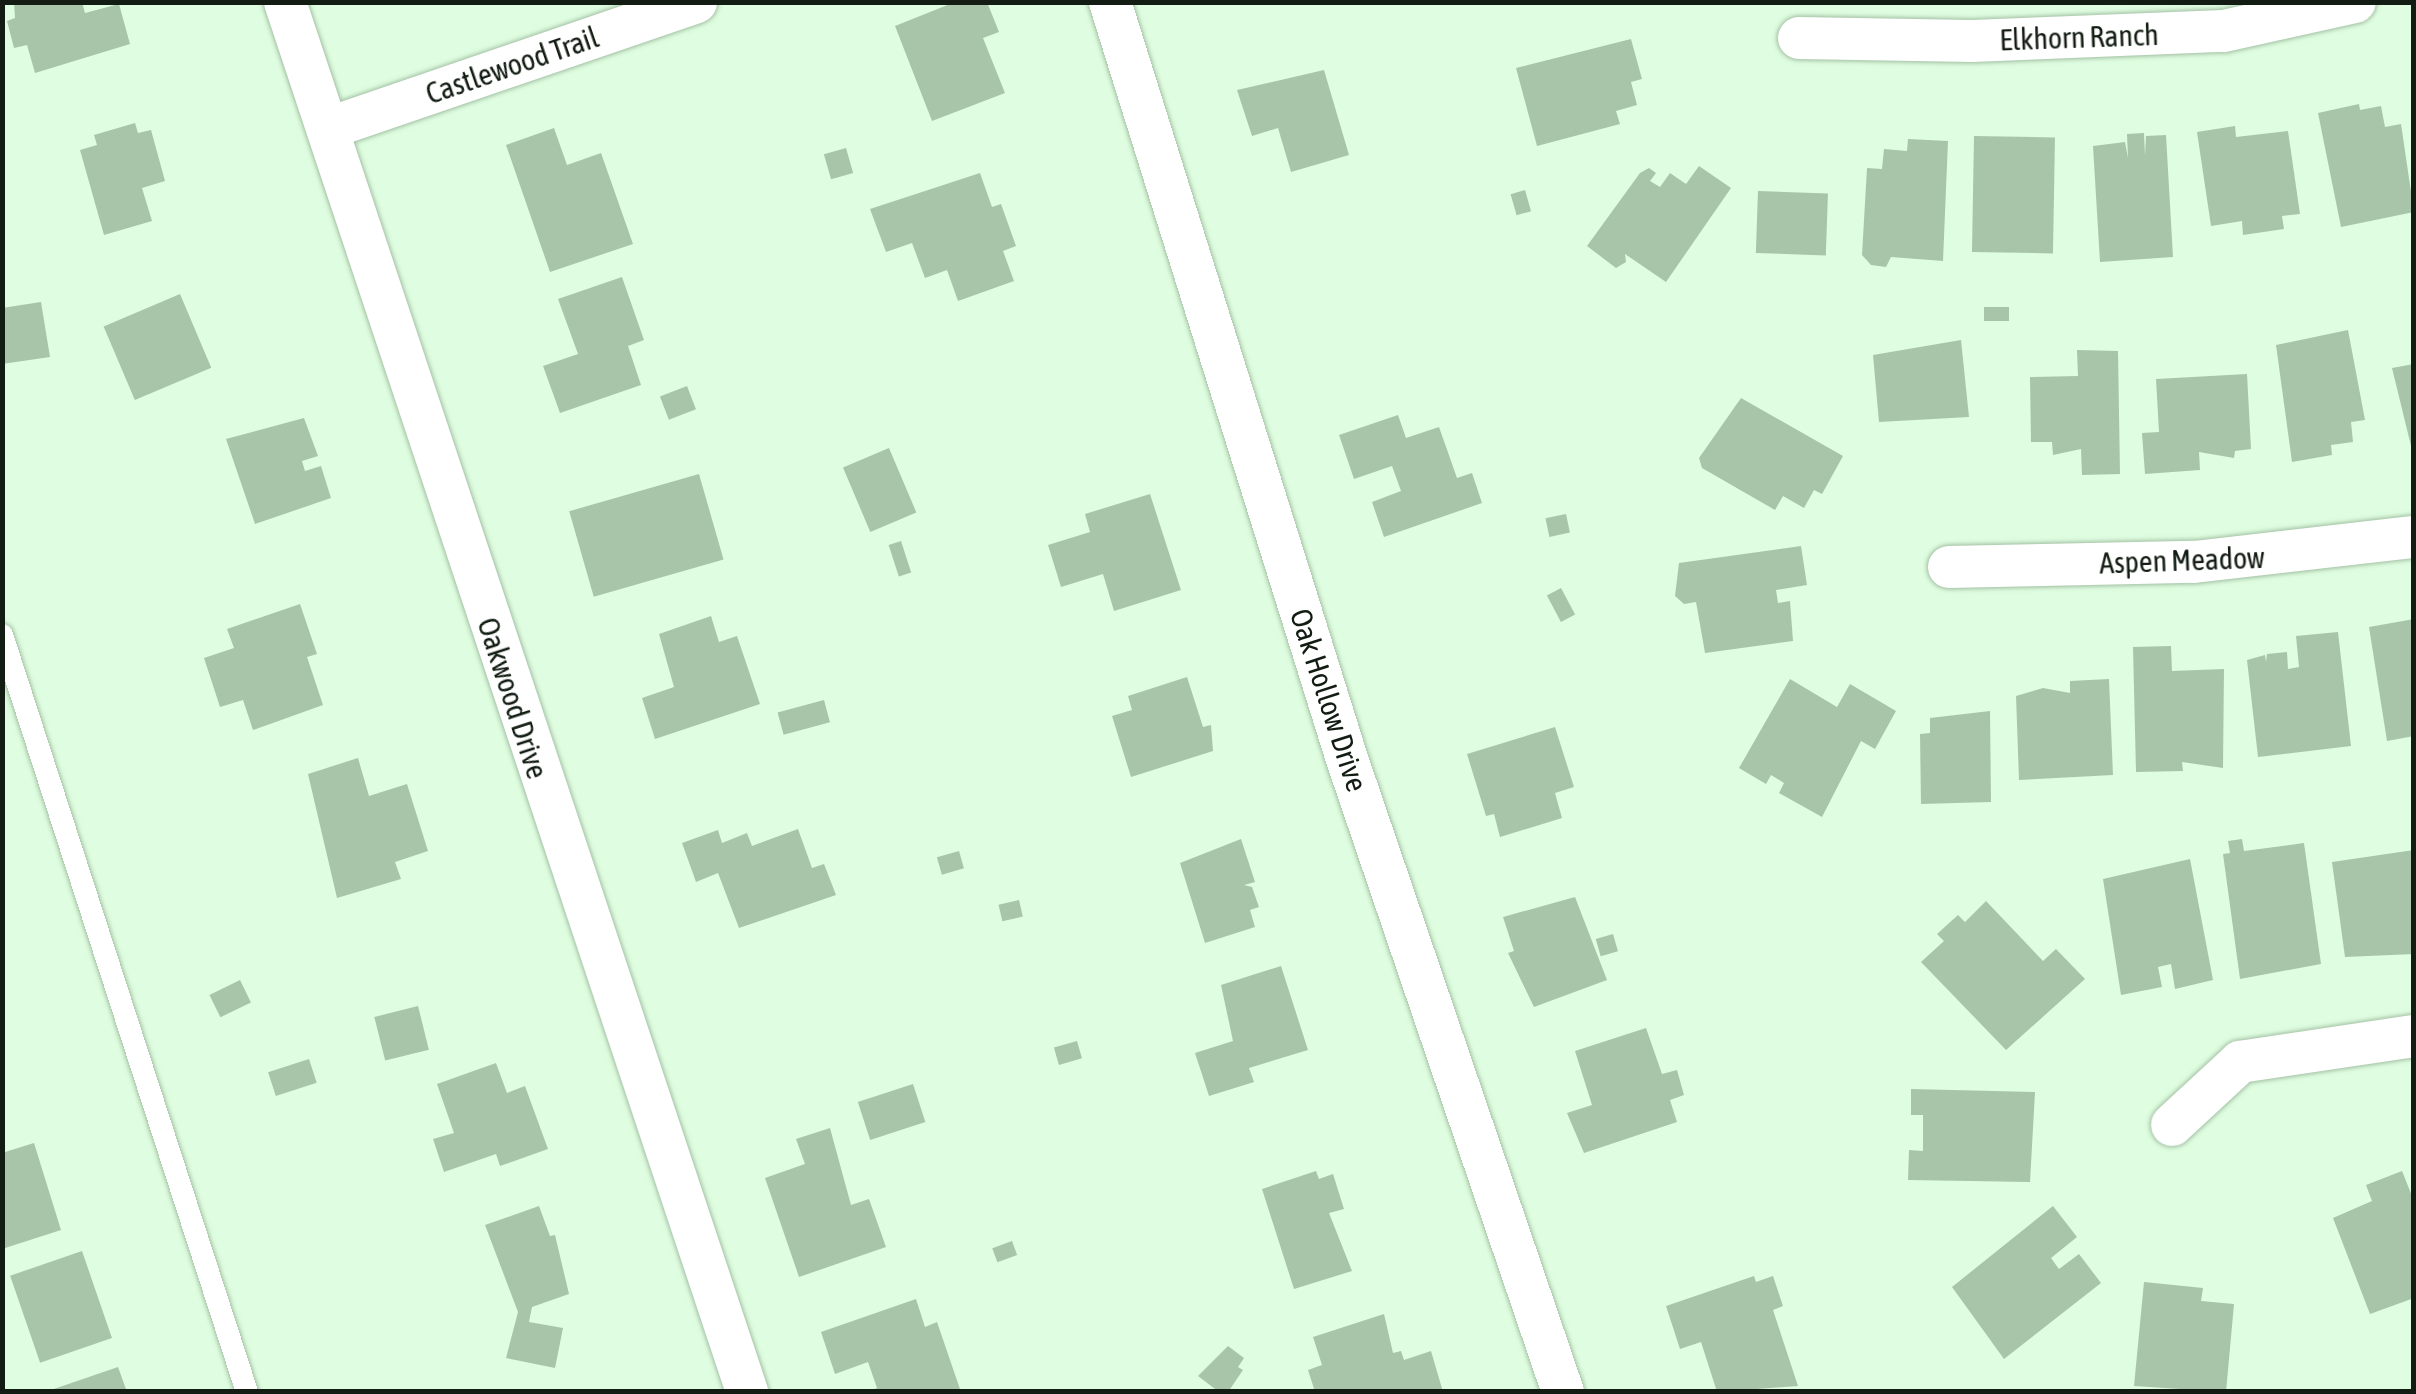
<!DOCTYPE html>
<style>
body{margin:0}
#map{position:relative;width:2416px;height:1394px;overflow:hidden;background:#dffde0;font-family:"Asap Condensed",sans-serif}
div>[style]{position:absolute}
.building>*{inset:0;background:#a8c5a9;transform-origin:0 0}
.roads{filter:drop-shadow(0 0 2px #a4c1a5) drop-shadow(0 0 2px #a4c1a5)}
.lane>*{height:22px;margin:-11px;padding:0 11px;transform-origin:11px;border-radius:11px;background:#fff}
.street>*{height:42px;margin:-21px;padding:0 21px;transform-origin:21px;border-radius:21px;background:#fff}
span{translate:-50% -50%;white-space:nowrap;text-align:center;line-height:1.15;-webkit-text-stroke:9px #fff;paint-order:stroke}
.street-label{font-size:30px;color:#121c12}
.frame{position:absolute;inset:0;border:5px solid #121c12;pointer-events:none}
</style>
<div id="map">
<div class="building">
<div style="clip-path:polygon(14px 2px,82px 2px,85px 13px,119px 4px,130px 44px,35px 73px,27px 45px,14px 48px,7px 21px,15px 18px)"></div>
<div style="clip-path:polygon(955px 2px,987px 2px,999px 32px,983px 38px,1005px 93px,932px 121px,895px 26px)"></div>
<div style="clip-path:polygon(1631px 39px,1642px 79px,1631px 82px,1637px 105px,1616px 111px,1620px 124px,1537px 146px,1516px 68px)"></div>
<div style="clip-path:polygon(1324px 70px,1349px 155px,1291px 172px,1278px 128px,1252px 136px,1237px 90px)"></div>
<div style="clip-path:polygon(2359px 104px,2360px 110px,2381px 106px,2385px 127px,2401px 124px,2414px 212px,2341px 227px,2318px 113px)"></div>
<div style="clip-path:polygon(135px 123px,138px 133px,151px 130px,165px 181px,142px 188px,152px 221px,104px 235px,80px 150px,97px 145px,94px 135px)"></div>
<div style="clip-path:polygon(2235px 126px,2236px 137px,2288px 131px,2300px 214px,2282px 216px,2284px 229px,2243px 235px,2242px 221px,2211px 226px,2197px 132px)"></div>
<div style="clip-path:polygon(554px 128px,567px 165px,601px 153px,633px 244px,550px 272px,506px 145px)"></div>
<div style="clip-path:polygon(2144px 133px,2145px 156px,2146px 136px,2166px 135px,2173px 257px,2100px 262px,2093px 146px,2125px 142px,2128px 158px,2127px 134px)"></div>
<div style="left:1974px;top:136px;width:81px;height:116px;rotate:1deg"></div>
<div style="clip-path:polygon(1908px 139px,1948px 141px,1943px 261px,1891px 257px,1886px 267px,1871px 265px,1862px 255px,1867px 168px,1882px 169px,1884px 149px,1907px 151px)"></div>
<div style="left:846px;top:148px;width:26px;height:23px;rotate:74deg"></div>
<div style="clip-path:polygon(1699px 166px,1731px 188px,1666px 282px,1625px 254px,1626px 262px,1616px 268px,1587px 246px,1640px 173px,1649px 168px,1656px 173px,1650px 181px,1660px 187px,1670px 173px,1686px 184px)"></div>
<div style="clip-path:polygon(980px 173px,992px 207px,1001px 204px,1016px 246px,1003px 251px,1014px 281px,958px 301px,947px 270px,925px 278px,912px 243px,886px 252px,870px 209px)"></div>
<div style="left:1525px;top:190px;width:22px;height:15px;rotate:74deg"></div>
<div style="left:1758px;top:191px;width:70px;height:62px;rotate:2deg"></div>
<div style="clip-path:polygon(622px 277px,644px 340px,628px 346px,641px 385px,560px 413px,543px 366px,578px 354px,558px 299px)"></div>
<div style="left:180px;top:294px;width:80px;height:83px;rotate:67deg"></div>
<div style="clip-path:polygon(41px 302px,50px 357px,2px 364px,2px 308px)"></div>
<div style="left:1984px;top:307px;width:25px;height:14px"></div>
<div style="clip-path:polygon(2348px 330px,2365px 420px,2351px 422px,2353px 442px,2331px 445px,2332px 455px,2292px 462px,2276px 345px)"></div>
<div style="clip-path:polygon(1961px 340px,1969px 417px,1879px 422px,1873px 355px)"></div>
<div style="clip-path:polygon(2077px 350px,2118px 351px,2120px 474px,2082px 475px,2081px 449px,2053px 455px,2052px 442px,2031px 442px,2030px 377px,2078px 376px)"></div>
<div style="clip-path:polygon(2414px 364px,2414px 450px,2412px 450px,2392px 368px)"></div>
<div style="clip-path:polygon(2247px 374px,2251px 449px,2235px 451px,2234px 458px,2199px 452px,2200px 470px,2145px 474px,2142px 433px,2159px 432px,2156px 379px)"></div>
<div style="left:687px;top:386px;width:25px;height:29px;rotate:69deg"></div>
<div style="clip-path:polygon(1741px 398px,1843px 456px,1822px 494px,1814px 490px,1804px 508px,1783px 496px,1775px 510px,1702px 468px,1699px 458px)"></div>
<div style="clip-path:polygon(1398px 415px,1406px 438px,1439px 427px,1457px 478px,1472px 473px,1482px 503px,1384px 537px,1372px 502px,1401px 491px,1392px 466px,1354px 479px,1339px 435px)"></div>
<div style="clip-path:polygon(304px 418px,318px 456px,302px 461px,305px 471px,321px 466px,331px 498px,255px 524px,226px 439px)"></div>
<div style="left:889px;top:448px;width:70px;height:50px;rotate:67deg"></div>
<div style="left:699px;top:474px;width:89px;height:135px;rotate:74deg"></div>
<div style="clip-path:polygon(1150px 494px,1181px 590px,1114px 611px,1103px 574px,1061px 587px,1048px 545px,1090px 532px,1085px 514px)"></div>
<div style="left:1566px;top:514px;width:19px;height:21px;rotate:78deg"></div>
<div style="left:901px;top:541px;width:33px;height:13px;rotate:72deg"></div>
<div style="clip-path:polygon(1801px 546px,1807px 585px,1776px 590px,1778px 603px,1790px 601px,1793px 641px,1705px 653px,1696px 602px,1684px 604px,1675px 596px,1679px 563px)"></div>
<div style="left:1561px;top:588px;width:30px;height:16px;rotate:62deg"></div>
<div style="clip-path:polygon(300px 604px,317px 654px,307px 657px,323px 705px,253px 730px,243px 700px,220px 707px,204px 658px,234px 648px,227px 629px)"></div>
<div style="clip-path:polygon(711px 616px,719px 642px,737px 636px,760px 704px,655px 739px,642px 698px,674px 687px,659px 634px)"></div>
<div style="clip-path:polygon(2414px 619px,2414px 736px,2387px 741px,2369px 627px)"></div>
<div style="clip-path:polygon(2338px 632px,2351px 746px,2258px 757px,2247px 660px,2265px 655px,2266px 662px,2267px 654px,2287px 652px,2288px 669px,2299px 667px,2296px 636px)"></div>
<div style="clip-path:polygon(2171px 646px,2172px 671px,2224px 669px,2223px 768px,2182px 762px,2183px 771px,2136px 772px,2133px 647px)"></div>
<div style="clip-path:polygon(1187px 677px,1203px 727px,1211px 725px,1213px 751px,1131px 777px,1112px 716px,1132px 710px,1128px 696px)"></div>
<div style="clip-path:polygon(1790px 679px,1837px 707px,1850px 684px,1896px 711px,1875px 749px,1861px 741px,1822px 817px,1779px 793px,1784px 783px,1771px 775px,1766px 784px,1739px 768px)"></div>
<div style="clip-path:polygon(2109px 679px,2113px 775px,2019px 780px,2016px 696px,2043px 688px,2070px 693px,2070px 681px)"></div>
<div style="left:824px;top:700px;width:23px;height:48px;rotate:75deg"></div>
<div style="clip-path:polygon(1990px 711px,1991px 802px,1921px 804px,1920px 734px,1930px 733px,1930px 718px)"></div>
<div style="clip-path:polygon(1555px 727px,1574px 787px,1555px 793px,1562px 818px,1500px 837px,1494px 814px,1486px 816px,1467px 754px)"></div>
<div style="clip-path:polygon(358px 758px,369px 796px,407px 784px,428px 851px,395px 862px,401px 879px,337px 898px,308px 774px)"></div>
<div style="clip-path:polygon(798px 829px,812px 868px,824px 864px,836px 895px,739px 928px,718px 873px,696px 882px,682px 843px,718px 830px,722px 843px,747px 833px,752px 846px)"></div>
<div style="clip-path:polygon(1241px 839px,1255px 882px,1244px 885px,1252px 887px,1259px 907px,1250px 910px,1255px 927px,1205px 943px,1180px 863px)"></div>
<div style="clip-path:polygon(2242px 839px,2244px 851px,2304px 843px,2321px 964px,2240px 979px,2223px 854px,2230px 853px,2228px 841px)"></div>
<div style="clip-path:polygon(2414px 850px,2414px 954px,2345px 957px,2332px 862px)"></div>
<div style="left:959px;top:851px;width:18px;height:23px;rotate:74deg"></div>
<div style="clip-path:polygon(2190px 859px,2213px 980px,2175px 989px,2171px 964px,2158px 967px,2162px 987px,2121px 995px,2103px 879px)"></div>
<div style="clip-path:polygon(1575px 897px,1607px 980px,1534px 1007px,1508px 953px,1514px 951px,1503px 917px)"></div>
<div style="left:1019px;top:900px;width:17px;height:21px;rotate:77deg"></div>
<div style="clip-path:polygon(1986px 901px,2043px 961px,2056px 949px,2085px 979px,2006px 1050px,1921px 962px,1944px 941px,1937px 934px,1958px 915px,1965px 922px)"></div>
<div style="left:1613px;top:934px;width:18px;height:18px;rotate:74deg"></div>
<div style="clip-path:polygon(1281px 966px,1308px 1050px,1249px 1068px,1254px 1082px,1209px 1096px,1195px 1053px,1233px 1041px,1221px 985px)"></div>
<div style="left:240px;top:980px;width:25px;height:34px;rotate:64deg"></div>
<div style="left:418px;top:1006px;width:45px;height:45px;rotate:76deg"></div>
<div style="clip-path:polygon(1646px 1028px,1662px 1074px,1677px 1070px,1684px 1095px,1670px 1100px,1677px 1122px,1584px 1153px,1567px 1113px,1592px 1105px,1575px 1051px)"></div>
<div style="left:1077px;top:1041px;width:18px;height:24px;rotate:74deg"></div>
<div style="left:309px;top:1059px;width:25px;height:43px;rotate:72deg"></div>
<div style="clip-path:polygon(496px 1063px,507px 1093px,525px 1086px,548px 1149px,500px 1166px,496px 1154px,444px 1172px,433px 1139px,454px 1133px,437px 1084px)"></div>
<div style="left:913px;top:1084px;width:40px;height:58px;rotate:72deg"></div>
<div style="clip-path:polygon(1911px 1089px,2035px 1092px,2030px 1182px,1908px 1180px,1909px 1150px,1923px 1151px,1923px 1115px,1911px 1115px)"></div>
<div style="clip-path:polygon(830px 1128px,851px 1205px,869px 1199px,886px 1247px,799px 1277px,765px 1178px,805px 1164px,796px 1139px)"></div>
<div style="clip-path:polygon(34px 1143px,61px 1230px,2px 1249px,2px 1153px)"></div>
<div style="clip-path:polygon(1316px 1171px,1319px 1179px,1333px 1174px,1344px 1209px,1329px 1213px,1352px 1271px,1294px 1289px,1262px 1189px)"></div>
<div style="clip-path:polygon(2402px 1171px,2414px 1201px,2414px 1298px,2370px 1314px,2333px 1218px,2372px 1201px,2366px 1185px)"></div>
<div style="clip-path:polygon(539px 1206px,550px 1236px,555px 1235px,569px 1294px,532px 1307px,529px 1322px,563px 1328px,555px 1368px,506px 1358px,518px 1312px,485px 1225px)"></div>
<div style="clip-path:polygon(2053px 1206px,2077px 1237px,2051px 1258px,2059px 1269px,2079px 1254px,2101px 1283px,2004px 1359px,1952px 1287px)"></div>
<div style="left:1012px;top:1241px;width:15px;height:21px;rotate:70deg"></div>
<div style="left:82px;top:1251px;width:92px;height:76px;rotate:71deg"></div>
<div style="clip-path:polygon(1754px 1276px,1756px 1282px,1773px 1276px,1783px 1306px,1773px 1310px,1798px 1386px,1717px 1392px,1701px 1342px,1680px 1349px,1666px 1306px)"></div>
<div style="clip-path:polygon(2144px 1282px,2203px 1288px,2201px 1301px,2234px 1304px,2226px 1392px,2134px 1386px)"></div>
<div style="clip-path:polygon(916px 1299px,925px 1327px,937px 1322px,961px 1392px,869px 1392px,877px 1388px,868px 1362px,835px 1374px,821px 1332px)"></div>
<div style="clip-path:polygon(1384px 1314px,1393px 1353px,1401px 1351px,1404px 1360px,1431px 1351px,1443px 1392px,1315px 1392px,1308px 1370px,1322px 1365px,1313px 1337px)"></div>
<div style="clip-path:polygon(1228px 1346px,1244px 1358px,1238px 1367px,1243px 1370px,1228px 1392px,1219px 1392px,1198px 1376px)"></div>
<div style="clip-path:polygon(118px 1367px,127px 1392px,49px 1392px,48px 1391px)"></div>
</div>
<div class="roads">
<div class="lane">
<div style="left:2px;top:635px;width:796px;rotate:72.07deg"></div>
</div>
<div class="street">
<div style="left:285px;top:2px;width:1465px;rotate:71.61deg"></div>
<div style="left:1110px;top:2px;width:793px;rotate:72.62deg"></div>
<div style="left:1347px;top:759px;width:669px;rotate:71.16deg"></div>
<div style="left:1799px;top:38px;width:173px;rotate:1deg"></div>
<div style="left:1972px;top:41px;width:252px;rotate:-2.3deg"></div>
<div style="left:2224px;top:31px;width:134px;rotate:-12.5deg"></div>
<div style="left:329px;top:128px;width:388px;rotate:-18.9deg"></div>
<div style="left:1949px;top:567px;width:245px;rotate:-1.2deg"></div>
<div style="left:2194px;top:562px;width:221px;rotate:-6.5deg"></div>
<div style="left:2172px;top:1125px;width:93px;rotate:-42.8deg"></div>
<div style="left:2240px;top:1062px;width:176px;rotate:-8.5deg"></div>
</div>
</div>
<div class="street-label">
<span style="left:2079px;top:37px;rotate:-2deg">Elkhorn Ranch</span>
<span style="left:512px;top:65px;rotate:-19deg">Castlewood Trail</span>
<span style="left:2182px;top:560px;rotate:-2deg">Aspen Meadow</span>
<span style="left:513px;top:698px;rotate:72deg">Oakwood Drive</span>
<span style="left:1329px;top:700px;rotate:72deg">Oak Hollow Drive</span>
</div>
<div class="frame"></div>
</div>
